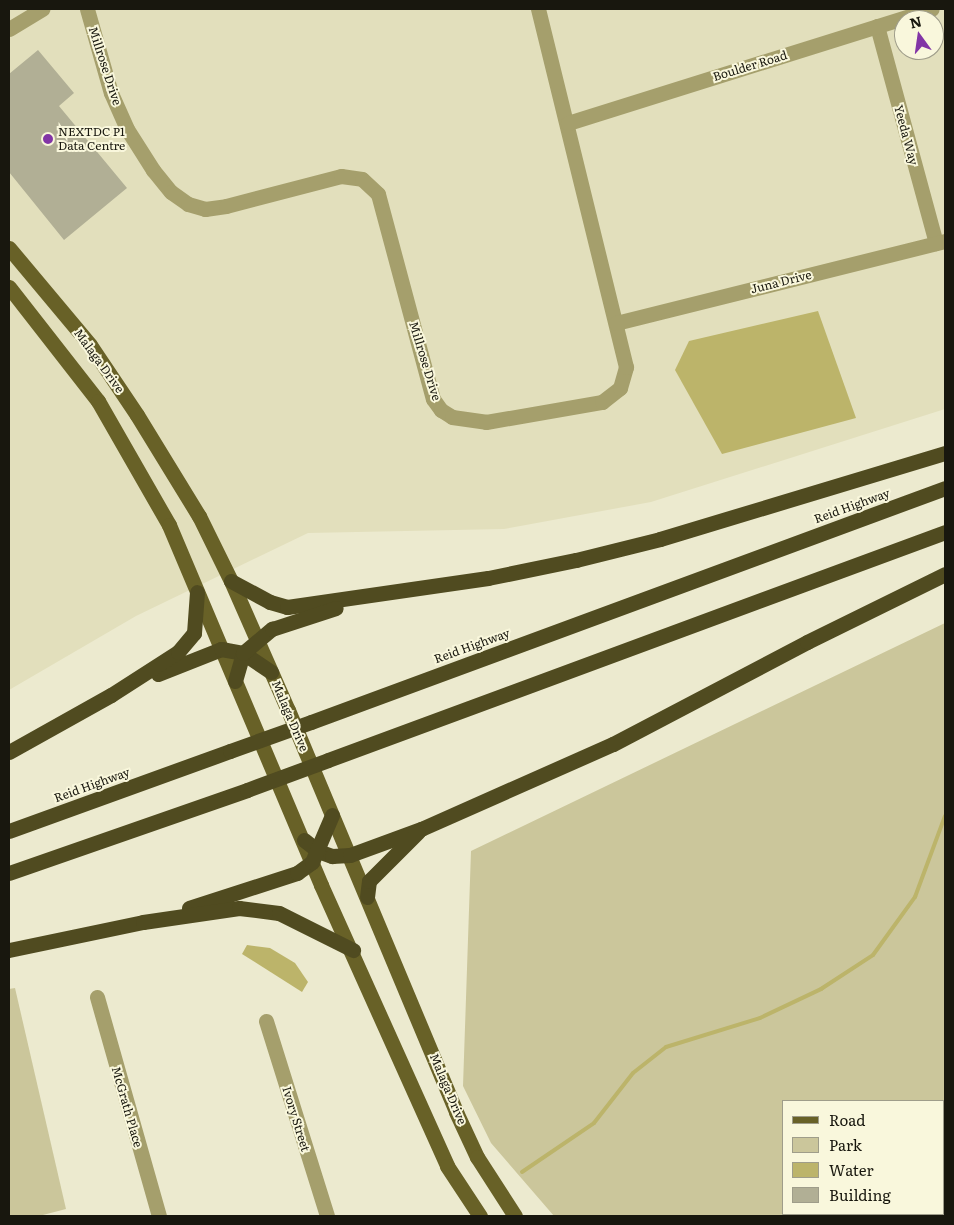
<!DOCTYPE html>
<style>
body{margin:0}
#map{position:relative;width:954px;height:1225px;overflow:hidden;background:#eceacf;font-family:Literata,serif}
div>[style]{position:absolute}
.built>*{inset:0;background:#e2dfbc}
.green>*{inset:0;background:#cbc69b}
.water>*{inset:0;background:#bcb46a}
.stream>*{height:4px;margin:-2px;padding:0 2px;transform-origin:2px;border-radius:2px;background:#bcb46a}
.building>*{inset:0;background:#b1af95}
.minor>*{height:15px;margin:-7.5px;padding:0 7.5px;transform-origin:7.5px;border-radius:7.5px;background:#a59f6c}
.major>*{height:15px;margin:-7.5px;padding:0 7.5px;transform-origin:7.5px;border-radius:7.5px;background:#686127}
.highway>*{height:15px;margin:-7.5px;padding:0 7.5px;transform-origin:7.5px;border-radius:7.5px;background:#504b20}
.highway-bridge>*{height:15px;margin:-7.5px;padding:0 7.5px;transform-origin:7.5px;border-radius:7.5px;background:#504b20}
.dots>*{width:14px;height:14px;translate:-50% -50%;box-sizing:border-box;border:2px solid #f9f7dc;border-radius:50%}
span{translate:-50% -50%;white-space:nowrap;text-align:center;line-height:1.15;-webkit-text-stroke:4px #f9f7dc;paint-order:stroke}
.street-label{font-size:12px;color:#18170e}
.poi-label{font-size:12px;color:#18170e}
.left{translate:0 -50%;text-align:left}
.frame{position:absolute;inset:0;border:10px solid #18170e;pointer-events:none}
.legend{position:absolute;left:782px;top:1100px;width:162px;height:115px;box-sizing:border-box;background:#f9f7dc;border:1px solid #9f9d8a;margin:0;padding:6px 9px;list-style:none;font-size:15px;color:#18170e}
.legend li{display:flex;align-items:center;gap:10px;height:25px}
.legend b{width:25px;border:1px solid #9f9d8a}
.north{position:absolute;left:894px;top:10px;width:50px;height:50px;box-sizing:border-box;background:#f9f7dc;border:1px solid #9f9d8a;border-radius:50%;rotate:346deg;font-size:14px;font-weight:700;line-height:20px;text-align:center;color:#18170e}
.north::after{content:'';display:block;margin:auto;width:18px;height:22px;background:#8235a6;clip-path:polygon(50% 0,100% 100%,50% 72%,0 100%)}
</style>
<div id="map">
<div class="built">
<div style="clip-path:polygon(evenodd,9px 9px,945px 9px,945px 409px,651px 502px,504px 529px,308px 533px,136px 616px,9px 690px,9px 9px,904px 20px,934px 20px,934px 50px,904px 50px,904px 20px)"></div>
</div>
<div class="green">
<div style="clip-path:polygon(evenodd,945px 623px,945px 1216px,554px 1216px,491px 1143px,463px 1086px,471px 851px,945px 623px,783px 1101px,943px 1101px,943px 1214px,783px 1214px,783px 1101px)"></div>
<div style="clip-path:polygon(15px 988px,66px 1209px,39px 1216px,9px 1216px,9px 989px)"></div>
</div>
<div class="water">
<div style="clip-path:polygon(818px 311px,856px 418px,722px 454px,675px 370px,689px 341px)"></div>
<div style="clip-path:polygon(247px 945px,270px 948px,295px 963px,308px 982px,302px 992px,242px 954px)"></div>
</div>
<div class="stream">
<div style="left:522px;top:1172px;width:87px;rotate:-34.2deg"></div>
<div style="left:594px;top:1123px;width:63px;rotate:-52deg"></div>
<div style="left:633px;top:1073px;width:42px;rotate:-38.2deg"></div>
<div style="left:666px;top:1047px;width:98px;rotate:-17.1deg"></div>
<div style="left:760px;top:1018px;width:68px;rotate:-25.4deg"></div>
<div style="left:821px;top:989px;width:62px;rotate:-33.2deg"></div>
<div style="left:873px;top:955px;width:72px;rotate:-54.1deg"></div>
<div style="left:915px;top:897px;width:86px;rotate:-69.7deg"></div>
</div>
<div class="building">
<div style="clip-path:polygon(38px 50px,74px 93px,59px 106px,127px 188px,64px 240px,9px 172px,9px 74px)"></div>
</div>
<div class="minor">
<div style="left:87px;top:9px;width:87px;rotate:74.1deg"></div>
<div style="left:111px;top:93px;width:39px;rotate:66deg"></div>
<div style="left:127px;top:129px;width:49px;rotate:57.6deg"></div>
<div style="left:153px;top:170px;width:28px;rotate:51deg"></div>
<div style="left:171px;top:192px;width:21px;rotate:35deg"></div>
<div style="left:188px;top:204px;width:18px;rotate:16deg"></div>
<div style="left:205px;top:209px;width:21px;rotate:-8deg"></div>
<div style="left:226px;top:206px;width:119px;rotate:-14.6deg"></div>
<div style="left:341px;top:176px;width:21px;rotate:8deg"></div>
<div style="left:362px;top:179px;width:22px;rotate:43deg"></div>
<div style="left:378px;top:194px;width:212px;rotate:75deg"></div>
<div style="left:433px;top:399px;width:14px;rotate:54deg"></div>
<div style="left:441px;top:410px;width:13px;rotate:32deg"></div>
<div style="left:452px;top:417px;width:34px;rotate:8deg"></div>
<div style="left:486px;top:422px;width:118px;rotate:-9.8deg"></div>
<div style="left:602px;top:402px;width:23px;rotate:-38deg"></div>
<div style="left:620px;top:388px;width:22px;rotate:-74deg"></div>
<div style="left:626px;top:367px;width:369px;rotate:-103.8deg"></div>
<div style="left:877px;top:26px;width:225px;rotate:74.8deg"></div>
<div style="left:9px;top:29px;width:39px;rotate:-31deg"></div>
<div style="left:568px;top:123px;width:381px;rotate:-17.4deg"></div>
<div style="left:616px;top:323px;width:339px;rotate:-14deg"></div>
<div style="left:97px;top:997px;width:228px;rotate:74.2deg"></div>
<div style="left:266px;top:1021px;width:204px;rotate:72.6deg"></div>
</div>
<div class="major">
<div style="left:9px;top:248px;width:126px;rotate:50.1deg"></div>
<div style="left:90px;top:345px;width:84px;rotate:56.1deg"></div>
<div style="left:137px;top:415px;width:119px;rotate:58.5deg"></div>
<div style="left:199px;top:516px;width:72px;rotate:63.8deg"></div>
<div style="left:231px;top:581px;width:141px;rotate:66.2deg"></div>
<div style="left:288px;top:710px;width:436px;rotate:67.3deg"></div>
<div style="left:456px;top:1112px;width:50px;rotate:65deg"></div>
<div style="left:477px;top:1157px;width:70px;rotate:57.2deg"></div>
<div style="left:9px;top:287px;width:145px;rotate:52deg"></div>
<div style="left:98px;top:401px;width:143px;rotate:60.2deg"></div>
<div style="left:169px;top:525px;width:391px;rotate:67.1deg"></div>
<div style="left:321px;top:885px;width:308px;rotate:65.8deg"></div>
<div style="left:447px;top:1166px;width:60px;rotate:56.6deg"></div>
</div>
<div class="highway">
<div style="left:231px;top:581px;width:44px;rotate:28.3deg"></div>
<div style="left:270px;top:602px;width:18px;rotate:16deg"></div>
<div style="left:287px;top:607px;width:203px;rotate:-8.2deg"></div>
<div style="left:488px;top:578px;width:90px;rotate:-11.6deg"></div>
<div style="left:576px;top:560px;width:87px;rotate:-14deg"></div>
<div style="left:660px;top:539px;width:298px;rotate:-16.8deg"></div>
<div style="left:158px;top:674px;width:68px;rotate:-21.6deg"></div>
<div style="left:221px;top:649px;width:22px;rotate:10deg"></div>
<div style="left:243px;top:653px;width:34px;rotate:34deg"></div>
<div style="left:235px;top:681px;width:29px;rotate:-74deg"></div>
<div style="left:243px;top:653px;width:38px;rotate:-40deg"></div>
<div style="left:272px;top:629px;width:67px;rotate:-18.2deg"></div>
<div style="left:311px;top:722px;width:676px;rotate:-20.26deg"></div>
<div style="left:9px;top:752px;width:117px;rotate:-29.2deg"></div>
<div style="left:111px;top:695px;width:80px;rotate:-32.7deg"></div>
<div style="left:178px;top:652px;width:25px;rotate:-50deg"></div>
<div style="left:194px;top:633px;width:41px;rotate:-85.8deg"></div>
<div style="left:328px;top:760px;width:658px;rotate:-20.28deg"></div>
<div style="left:9px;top:831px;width:235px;rotate:-19.9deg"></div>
<div style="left:304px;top:840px;width:18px;rotate:38deg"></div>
<div style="left:318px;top:851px;width:15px;rotate:20deg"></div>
<div style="left:332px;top:856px;width:18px;rotate:-3deg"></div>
<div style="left:350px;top:855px;width:76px;rotate:-20.1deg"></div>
<div style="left:421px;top:829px;width:210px;rotate:-23.9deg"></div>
<div style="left:613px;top:744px;width:219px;rotate:-27.7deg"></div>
<div style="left:807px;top:642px;width:154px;rotate:-26.2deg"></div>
<div style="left:9px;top:873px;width:252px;rotate:-19.2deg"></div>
<div style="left:367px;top:897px;width:16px;rotate:-83deg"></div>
<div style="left:369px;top:881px;width:69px;rotate:-45deg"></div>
<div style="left:189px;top:908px;width:114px;rotate:-18deg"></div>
<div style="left:297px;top:873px;width:19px;rotate:-36deg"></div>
<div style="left:312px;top:862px;width:51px;rotate:-66.9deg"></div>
<div style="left:9px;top:950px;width:137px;rotate:-11.8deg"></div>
<div style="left:143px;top:922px;width:97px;rotate:-8.3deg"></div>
<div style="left:239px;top:908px;width:40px;rotate:7.1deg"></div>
<div style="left:279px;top:913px;width:83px;rotate:26.6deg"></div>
</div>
<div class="highway-bridge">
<div style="left:230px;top:751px;width:86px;rotate:-19.7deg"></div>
<div style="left:247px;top:790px;width:86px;rotate:-20.3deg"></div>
</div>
<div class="dots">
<div style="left:48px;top:139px;background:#8235a6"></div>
</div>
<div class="street-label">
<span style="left:105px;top:66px;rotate:72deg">Millrose Drive</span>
<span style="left:750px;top:66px;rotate:-17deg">Boulder Road</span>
<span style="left:906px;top:135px;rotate:75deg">Yeeda Way</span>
<span style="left:781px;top:282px;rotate:-14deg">Juna Drive</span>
<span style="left:99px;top:361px;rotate:54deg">Malaga Drive</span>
<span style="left:425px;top:361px;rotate:73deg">Millrose Drive</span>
<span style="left:852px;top:506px;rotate:-20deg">Reid Highway</span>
<span style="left:472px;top:646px;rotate:-20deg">Reid Highway</span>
<span style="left:290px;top:716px;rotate:67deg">Malaga Drive</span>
<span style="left:92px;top:785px;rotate:-20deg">Reid Highway</span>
<span style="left:448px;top:1089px;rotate:67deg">Malaga Drive</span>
<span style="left:127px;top:1107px;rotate:74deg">McGrath Place</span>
<span style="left:296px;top:1119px;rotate:73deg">Ivory Street</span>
</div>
<div class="poi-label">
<span class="left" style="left:58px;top:139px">NEXTDC P1<br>Data Centre</span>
</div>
<div class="frame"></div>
<ul class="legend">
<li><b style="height:6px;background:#686127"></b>Road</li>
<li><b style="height:14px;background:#cbc69b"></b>Park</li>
<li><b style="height:14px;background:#bcb46a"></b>Water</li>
<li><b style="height:14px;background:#b1af95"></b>Building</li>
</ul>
<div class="north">N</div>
</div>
